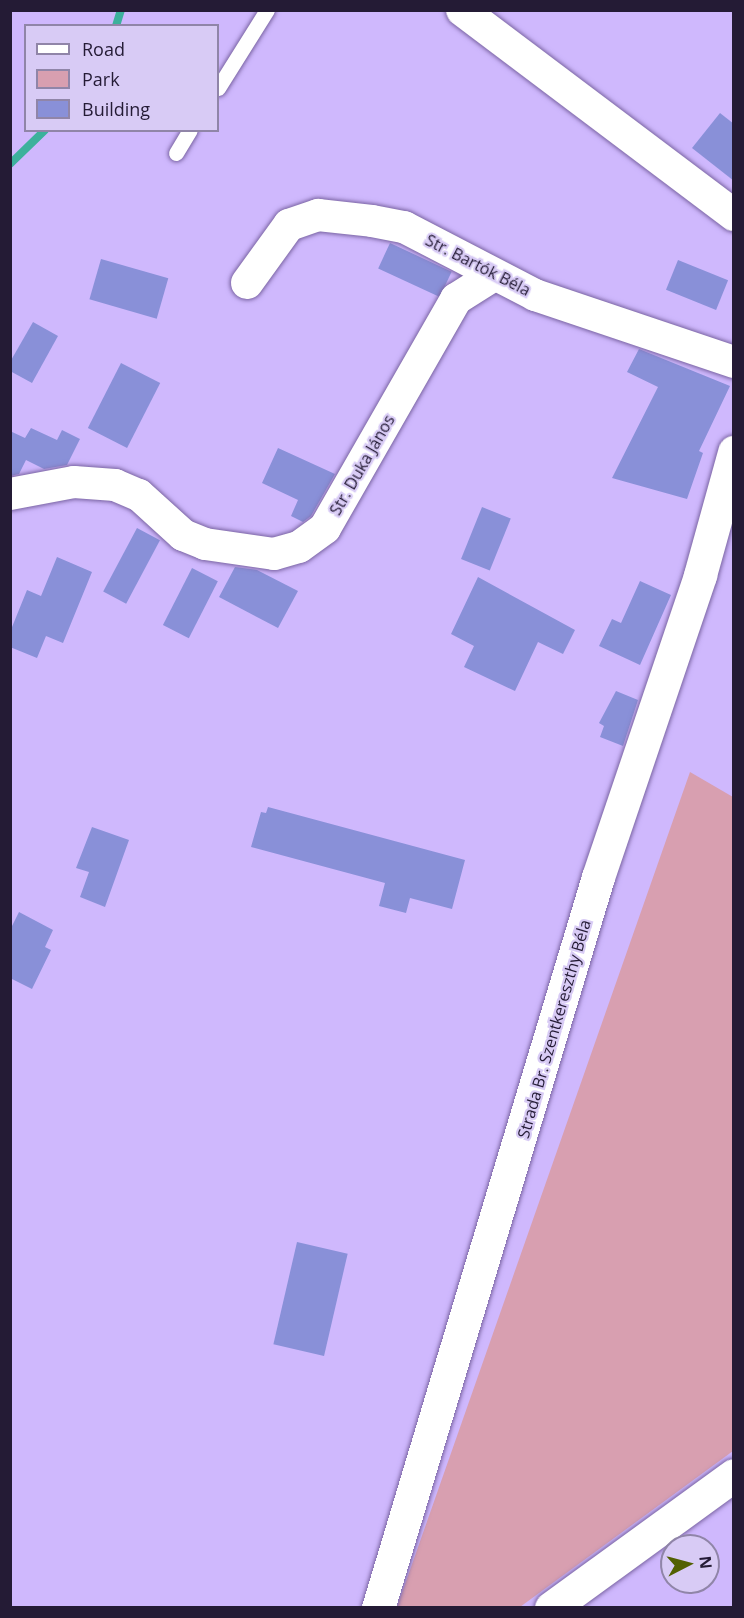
<!DOCTYPE html>
<meta charset="utf-8">
<style>
body{margin:0}
#map{position:relative;width:744px;height:1618px;overflow:hidden;background:#cfb8fd;font-family:"Open Sans",sans-serif}
div>[style]{position:absolute}
.green>*{inset:0;background:#d89fb0}
.stream>*{height:8px;margin:-4px;padding:0 4px;transform-origin:4px;border-radius:4px;background:#3cb19c}
.building>*{inset:0;background:#8990d8;transform-origin:0 0}
.roads{filter:drop-shadow(0 0 2px #7a64a3) drop-shadow(0 0 2px #7a64a3)}
.lane>*{height:15px;margin:-7.5px;padding:0 7.5px;transform-origin:7.5px;border-radius:7.5px;background:#fff}
.street>*{height:32px;margin:-16px;padding:0 16px;transform-origin:16px;border-radius:16px;background:#fff}
.secondary>*{height:33px;margin:-16.5px;padding:0 16.5px;transform-origin:16.5px;border-radius:16.5px;background:#fff}
span{translate:-50% -50%;white-space:nowrap;text-align:center;line-height:1.15;-webkit-text-stroke:4.5px #d8cbf5;paint-order:stroke}
.street-label{font-size:16px;color:#241b35}
.frame{position:absolute;inset:0;border:12px solid #241b35;pointer-events:none}
.legend{position:absolute;left:24px;top:24px;width:195px;height:108px;box-sizing:border-box;background:#d8cbf5;border:2px solid #9085a8;margin:0;padding:8px 10px;list-style:none;font-size:18px;color:#241b35}
.legend li{display:flex;align-items:center;gap:12px;height:30px}
.legend b{width:30px;border:2px solid #9085a8}
.north{position:absolute;left:660px;top:1534px;width:60px;height:60px;box-sizing:border-box;background:#d8cbf5;border:2px solid #9085a8;border-radius:50%;rotate:84deg;font-size:16px;font-weight:700;line-height:24px;text-align:center;color:#241b35}
.north::after{content:'';display:block;margin:auto;width:21px;height:27px;background:#526001;clip-path:polygon(50% 0,100% 100%,50% 72%,0 100%)}
</style>
<div id="map">
<div class="green">
<div style="clip-path:polygon(690px 772px,733px 797px,733px 1451px,520px 1607px,397px 1607px)"></div>
</div>
<div class="stream">
<div style="left:116px;top:26px;width:17px;rotate:-73deg"></div>
<div style="left:10px;top:164px;width:49px;rotate:-44.2deg"></div>
</div>
<div class="building">
<div style="clip-path:polygon(720px 113px,734px 124px,734px 181px,692px 148px)"></div>
<div style="left:390px;top:243px;width:68px;height:28px;rotate:25deg"></div>
<div style="left:101px;top:259px;width:70px;height:42px;rotate:16deg"></div>
<div style="left:678px;top:260px;width:54px;height:32px;rotate:22deg"></div>
<div style="clip-path:polygon(33px 322px,58px 336px,32px 383px,10px 371px,10px 362px)"></div>
<div style="clip-path:polygon(639px 349px,730px 386px,699px 451px,703px 453px,687px 499px,612px 478px,658px 387px,627px 372px)"></div>
<div style="left:121px;top:363px;width:44px;height:73px;rotate:27deg"></div>
<div style="clip-path:polygon(31px 428px,57px 440px,62px 430px,80px 439px,67px 465px,44px 469px,26px 460px,19px 474px,10px 476px,10px 431px,25px 438px)"></div>
<div style="clip-path:polygon(278px 448px,335px 474px,311px 516px,303px 522px,291px 516px,298px 500px,262px 483px)"></div>
<div style="left:482px;top:507px;width:31px;height:56px;rotate:22deg"></div>
<div style="left:137px;top:528px;width:26px;height:72px;rotate:28deg"></div>
<div style="clip-path:polygon(57px 557px,92px 572px,63px 643px,46px 636px,37px 658px,10px 647px,10px 632px,27px 590px,41px 596px)"></div>
<div style="clip-path:polygon(235px 567px,257px 570px,298px 591px,278px 628px,219px 597px)"></div>
<div style="left:192px;top:568px;width:29px;height:64px;rotate:27deg"></div>
<div style="clip-path:polygon(478px 577px,575px 630px,563px 654px,538px 642px,515px 691px,464px 667px,474px 646px,451px 634px)"></div>
<div style="clip-path:polygon(640px 581px,671px 595px,640px 665px,599px 646px,612px 619px,621px 623px)"></div>
<div style="clip-path:polygon(616px 691px,638px 700px,623px 746px,600px 737px,604px 726px,599px 723px)"></div>
<div style="clip-path:polygon(268px 807px,465px 860px,452px 909px,410px 898px,406px 913px,379px 906px,385px 883px,251px 847px,261px 812px,266px 813px)"></div>
<div style="clip-path:polygon(92px 827px,129px 840px,105px 907px,80px 897px,89px 872px,76px 868px)"></div>
<div style="clip-path:polygon(19px 912px,53px 930px,45px 947px,51px 950px,32px 989px,10px 978px,10px 930px)"></div>
<div style="left:297px;top:1242px;width:52px;height:105px;rotate:13deg"></div>
</div>
<div class="roads">
<div class="lane">
<div style="left:218px;top:88px;width:92px;rotate:-57.9deg"></div>
<div style="left:176px;top:153px;width:27px;rotate:-59deg"></div>
</div>
<div class="street">
<div style="left:462px;top:10px;width:341px;rotate:37deg"></div>
<div style="left:247px;top:283px;width:72px;rotate:-54.1deg"></div>
<div style="left:289px;top:225px;width:31px;rotate:-19deg"></div>
<div style="left:318px;top:215px;width:54px;rotate:6.3deg"></div>
<div style="left:372px;top:221px;width:33px;rotate:11deg"></div>
<div style="left:404px;top:227px;width:148px;rotate:27.4deg"></div>
<div style="left:535px;top:295px;width:210px;rotate:18.6deg"></div>
<div style="left:10px;top:494px;width:65px;rotate:-10.6deg"></div>
<div style="left:74px;top:482px;width:41px;rotate:4.2deg"></div>
<div style="left:115px;top:485px;width:26px;rotate:23deg"></div>
<div style="left:139px;top:495px;width:59px;rotate:42.3deg"></div>
<div style="left:183px;top:535px;width:24px;rotate:22deg"></div>
<div style="left:205px;top:544px;width:70px;rotate:8.2deg"></div>
<div style="left:274px;top:554px;width:26px;rotate:-16deg"></div>
<div style="left:299px;top:547px;width:32px;rotate:-36deg"></div>
<div style="left:325px;top:528px;width:264px;rotate:-60.2deg"></div>
<div style="left:456px;top:299px;width:45px;rotate:-32.3deg"></div>
</div>
<div class="secondary">
<div style="left:378px;top:1608px;width:763px;rotate:-73.25deg"></div>
<div style="left:598px;top:877px;width:319px;rotate:-71.3deg"></div>
<div style="left:700px;top:575px;width:128px;rotate:-74.5deg"></div>
<div style="left:551px;top:1608px;width:226px;rotate:-36deg"></div>
</div>
</div>
<div class="street-label">
<span style="left:478px;top:265px;rotate:27deg">Str. Bartók Béla</span>
<span style="left:362px;top:465px;rotate:-60deg">Str. Duka János</span>
<span style="left:554px;top:1029px;rotate:-74deg">Strada Br. Szentkereszthy Béla</span>
</div>
<div class="frame"></div>
<ul class="legend">
<li><b style="height:8px;background:#fff"></b>Road</li>
<li><b style="height:16px;background:#d89fb0"></b>Park</li>
<li><b style="height:16px;background:#8990d8"></b>Building</li>
</ul>
<div class="north">N</div>
</div>
